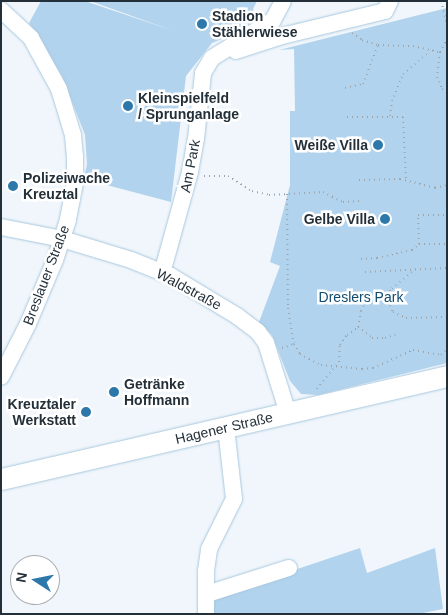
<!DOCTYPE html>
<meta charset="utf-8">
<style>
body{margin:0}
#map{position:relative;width:448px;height:615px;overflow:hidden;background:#f0f6fb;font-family:Arial,sans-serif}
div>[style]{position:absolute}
.green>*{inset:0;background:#b2d3ed}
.path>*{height:2px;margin-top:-1px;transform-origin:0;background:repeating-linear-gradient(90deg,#9da5ac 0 1px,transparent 0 5px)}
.roads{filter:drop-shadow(0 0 1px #a8c7df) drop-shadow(0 0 1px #a8c7df)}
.minor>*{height:16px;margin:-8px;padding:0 8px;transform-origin:8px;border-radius:8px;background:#fff}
.major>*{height:21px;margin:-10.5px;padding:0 10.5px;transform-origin:10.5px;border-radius:10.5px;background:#fff}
.dots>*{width:14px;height:14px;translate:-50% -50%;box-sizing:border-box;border:2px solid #fff;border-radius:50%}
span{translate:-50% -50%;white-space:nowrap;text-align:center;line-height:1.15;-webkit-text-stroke:5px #fff;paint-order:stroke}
.poi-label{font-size:14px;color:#243039;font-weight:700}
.left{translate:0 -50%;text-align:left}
.right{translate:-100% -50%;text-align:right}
.street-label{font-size:14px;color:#243039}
.park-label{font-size:14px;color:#114b6f}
.frame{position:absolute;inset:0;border:2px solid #243039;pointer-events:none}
.north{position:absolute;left:10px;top:555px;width:50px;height:50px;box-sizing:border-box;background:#fff;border:1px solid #a7acb0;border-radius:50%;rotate:281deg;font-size:14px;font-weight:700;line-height:20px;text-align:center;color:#243039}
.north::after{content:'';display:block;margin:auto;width:18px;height:22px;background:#2c78ab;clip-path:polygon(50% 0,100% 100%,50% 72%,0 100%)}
</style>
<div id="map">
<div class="green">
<div style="clip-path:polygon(41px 1px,85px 1px,174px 31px,90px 1px,257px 1px,253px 9px,258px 16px,241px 31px,212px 43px,186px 76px,171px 202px,84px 179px,87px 164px,85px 135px,62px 76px,29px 23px)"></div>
<div style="clip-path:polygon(447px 8px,447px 363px,318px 395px,301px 394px,290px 381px,272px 335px,259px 322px,280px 266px,270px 262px,290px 185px,290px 111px,295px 111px,294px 49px,279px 50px)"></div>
<div style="clip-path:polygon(360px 548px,367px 573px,435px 548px,443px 609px,418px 614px,206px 614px,214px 597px)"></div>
</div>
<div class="path">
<div style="left:441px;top:1px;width:24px;rotate:75deg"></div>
<div style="left:352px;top:33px;width:12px;rotate:35deg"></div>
<div style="left:362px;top:40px;width:17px;rotate:17deg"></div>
<div style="left:378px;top:45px;width:35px;rotate:2deg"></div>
<div style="left:413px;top:46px;width:28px;rotate:13deg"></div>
<div style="left:440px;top:52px;width:25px;rotate:97deg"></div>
<div style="left:437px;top:77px;width:13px;rotate:67deg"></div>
<div style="left:442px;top:89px;width:6px;rotate:39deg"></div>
<div style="left:440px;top:52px;width:15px;rotate:-62deg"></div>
<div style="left:345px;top:88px;width:18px;rotate:-13deg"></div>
<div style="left:363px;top:84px;width:42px;rotate:-69deg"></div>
<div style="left:390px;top:116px;width:15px;rotate:-82deg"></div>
<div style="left:392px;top:101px;width:29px;rotate:-68deg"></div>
<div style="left:403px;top:74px;width:35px;rotate:-40deg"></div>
<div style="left:347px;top:117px;width:56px"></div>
<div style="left:403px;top:117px;width:63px;rotate:87.3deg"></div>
<div style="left:204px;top:176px;width:24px"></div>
<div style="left:228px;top:176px;width:28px;rotate:32deg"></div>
<div style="left:252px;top:191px;width:17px;rotate:13deg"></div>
<div style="left:269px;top:195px;width:54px;rotate:-3.2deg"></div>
<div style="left:323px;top:192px;width:22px;rotate:27deg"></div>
<div style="left:343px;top:202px;width:16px;rotate:-4deg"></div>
<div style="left:359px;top:180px;width:41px;rotate:-1.4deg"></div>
<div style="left:400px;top:179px;width:36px;rotate:14deg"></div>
<div style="left:435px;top:188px;width:12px;rotate:-14deg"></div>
<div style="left:287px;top:194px;width:114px;rotate:89.5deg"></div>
<div style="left:288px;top:308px;width:36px;rotate:81deg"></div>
<div style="left:294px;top:344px;width:12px;rotate:59deg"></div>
<div style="left:300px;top:354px;width:24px;rotate:28deg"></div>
<div style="left:321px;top:365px;width:41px;rotate:5.6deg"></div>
<div style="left:362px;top:369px;width:11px;rotate:-5deg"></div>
<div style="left:373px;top:368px;width:44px;rotate:-24.2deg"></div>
<div style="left:413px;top:350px;width:28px;rotate:10deg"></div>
<div style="left:441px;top:355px;width:8px;rotate:-45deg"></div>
<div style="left:419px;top:244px;width:29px;rotate:-92deg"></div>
<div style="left:418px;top:215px;width:29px"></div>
<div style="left:361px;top:259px;width:16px;rotate:-4deg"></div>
<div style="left:377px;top:258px;width:36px;rotate:-13deg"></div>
<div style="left:412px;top:250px;width:9px;rotate:-41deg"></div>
<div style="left:419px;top:244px;width:28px"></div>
<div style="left:416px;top:269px;width:33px;rotate:141deg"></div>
<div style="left:390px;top:290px;width:11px;rotate:100deg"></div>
<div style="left:388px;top:301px;width:12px;rotate:66deg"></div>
<div style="left:393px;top:312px;width:14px;rotate:25deg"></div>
<div style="left:406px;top:318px;width:41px;rotate:-1.4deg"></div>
<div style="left:365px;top:272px;width:82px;rotate:-2.8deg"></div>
<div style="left:358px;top:327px;width:18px;rotate:38deg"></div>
<div style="left:372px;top:338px;width:13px"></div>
<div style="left:385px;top:338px;width:13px;rotate:-18deg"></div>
<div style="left:282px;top:348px;width:13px;rotate:-18deg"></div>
<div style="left:317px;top:389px;width:35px;rotate:-51deg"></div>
<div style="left:339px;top:362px;width:17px;rotate:-87deg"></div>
<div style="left:340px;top:345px;width:12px;rotate:-55deg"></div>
<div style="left:347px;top:335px;width:14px;rotate:-36deg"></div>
<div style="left:358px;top:327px;width:16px;rotate:-79deg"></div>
<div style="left:361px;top:311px;width:19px;rotate:-65deg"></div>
</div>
<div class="roads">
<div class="minor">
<div style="left:1px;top:10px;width:41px;rotate:43deg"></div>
<div style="left:31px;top:38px;width:58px;rotate:61.2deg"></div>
<div style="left:59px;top:89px;width:48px;rotate:73.1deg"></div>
<div style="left:73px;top:135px;width:21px;rotate:85deg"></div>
<div style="left:75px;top:156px;width:27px;rotate:90deg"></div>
<div style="left:75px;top:183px;width:38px;rotate:101deg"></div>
<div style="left:68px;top:220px;width:42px;rotate:108deg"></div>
<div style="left:55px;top:260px;width:69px;rotate:112.9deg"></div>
<div style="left:28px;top:324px;width:59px;rotate:117deg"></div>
<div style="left:236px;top:51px;width:48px;rotate:-18.1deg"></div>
<div style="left:282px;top:36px;width:106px;rotate:-13.6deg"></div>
<div style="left:385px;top:11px;width:11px;rotate:-63deg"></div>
<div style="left:1px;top:227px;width:62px;rotate:11.1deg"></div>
<div style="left:62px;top:239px;width:72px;rotate:16.9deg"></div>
<div style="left:131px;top:260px;width:43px;rotate:21.8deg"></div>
<div style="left:171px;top:276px;width:77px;rotate:31.2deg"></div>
<div style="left:237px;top:316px;width:26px;rotate:37deg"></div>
<div style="left:258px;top:332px;width:14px;rotate:54deg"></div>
<div style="left:266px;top:343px;width:73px;rotate:72.6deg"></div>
<div style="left:162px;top:273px;width:105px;rotate:-74.5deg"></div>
<div style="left:190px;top:172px;width:34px;rotate:-80deg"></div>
<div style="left:196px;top:139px;width:66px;rotate:-83.9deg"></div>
<div style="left:203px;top:73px;width:17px;rotate:-59deg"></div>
<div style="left:212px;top:58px;width:72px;rotate:-31.9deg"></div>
<div style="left:273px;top:20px;width:21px;rotate:-62deg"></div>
<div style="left:207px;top:594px;width:86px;rotate:-17.6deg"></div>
<div style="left:206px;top:614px;width:43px;rotate:-90deg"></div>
<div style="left:206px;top:571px;width:22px;rotate:-82deg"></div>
<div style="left:209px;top:549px;width:56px;rotate:-63.4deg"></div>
<div style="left:234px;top:499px;width:71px;rotate:-96.4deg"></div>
</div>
<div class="major">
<div style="left:1px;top:479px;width:458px;rotate:-13deg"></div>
</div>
</div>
<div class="dots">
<div style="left:202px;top:24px;background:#2c78ab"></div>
<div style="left:128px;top:106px;background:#2c78ab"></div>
<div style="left:378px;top:145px;background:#2c78ab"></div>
<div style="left:13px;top:186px;background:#2c78ab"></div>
<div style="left:385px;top:219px;background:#2c78ab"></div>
<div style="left:114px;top:392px;background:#2c78ab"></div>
<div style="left:86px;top:412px;background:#2c78ab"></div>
</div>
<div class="poi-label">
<span class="left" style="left:212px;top:24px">Stadion<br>Stählerwiese</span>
<span class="left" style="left:138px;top:106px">Kleinspielfeld<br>/ Sprunganlage</span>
<span class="right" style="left:368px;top:145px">Weiße Villa</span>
<span class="left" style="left:23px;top:186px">Polizeiwache<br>Kreuztal</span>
<span class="right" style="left:375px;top:219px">Gelbe Villa</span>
<span class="left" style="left:124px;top:392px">Getränke<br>Hoffmann</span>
<span class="right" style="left:76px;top:412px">Kreuztaler<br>Werkstatt</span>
</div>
<div class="street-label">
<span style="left:190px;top:166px;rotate:-79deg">Am Park</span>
<span style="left:46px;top:275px;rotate:-69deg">Breslauer Straße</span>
<span style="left:189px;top:289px;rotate:28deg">Waldstraße</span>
<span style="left:224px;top:428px;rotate:-13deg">Hagener Straße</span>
</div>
<div class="park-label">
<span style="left:361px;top:297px">Dreslers Park</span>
</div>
<div class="frame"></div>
<div class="north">N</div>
</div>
